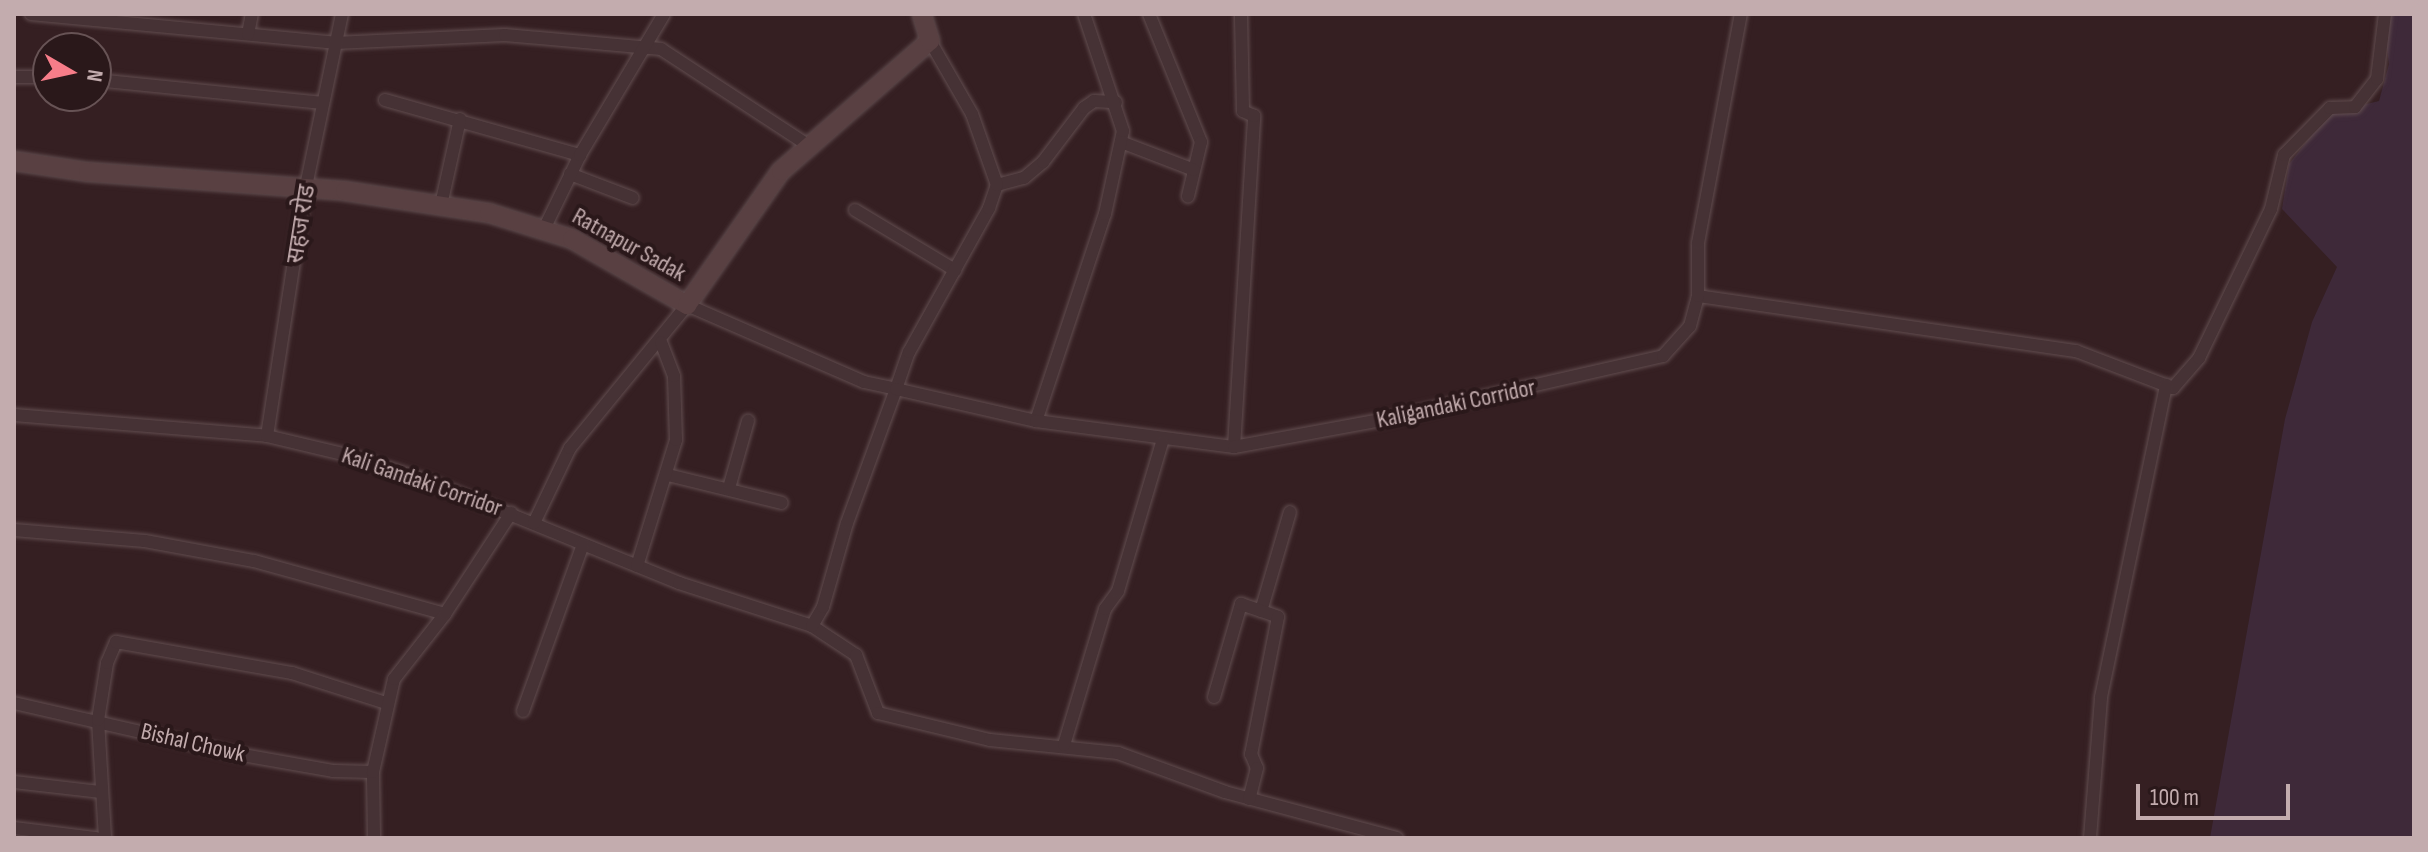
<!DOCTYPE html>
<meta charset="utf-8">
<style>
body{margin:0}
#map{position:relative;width:2428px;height:852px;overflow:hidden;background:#351f22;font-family:"Sofia Sans Condensed","Noto Sans Devanagari",sans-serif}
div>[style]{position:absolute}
.green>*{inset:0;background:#3e2939}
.roads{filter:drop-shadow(0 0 2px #614d4f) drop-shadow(0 0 2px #614d4f)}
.street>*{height:12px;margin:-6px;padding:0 6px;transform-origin:6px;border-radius:6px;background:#463235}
.secondary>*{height:18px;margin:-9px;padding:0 9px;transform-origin:9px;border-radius:9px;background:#594042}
span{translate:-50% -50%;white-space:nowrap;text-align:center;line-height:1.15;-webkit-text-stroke:8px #2a181a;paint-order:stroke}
.street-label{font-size:24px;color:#c3acae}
.frame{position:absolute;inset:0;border:16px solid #c3acae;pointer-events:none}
.north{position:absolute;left:32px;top:32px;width:80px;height:80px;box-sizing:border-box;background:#2a181a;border:2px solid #675355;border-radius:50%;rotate:99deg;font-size:22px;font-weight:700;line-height:32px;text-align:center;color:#c3acae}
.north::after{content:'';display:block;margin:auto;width:28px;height:36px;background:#f77d89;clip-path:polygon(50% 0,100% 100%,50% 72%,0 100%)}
.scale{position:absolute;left:2136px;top:784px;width:154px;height:36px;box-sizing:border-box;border:4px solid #c3acae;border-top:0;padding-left:10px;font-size:24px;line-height:28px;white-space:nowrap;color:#c3acae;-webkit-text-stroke:6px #2a181a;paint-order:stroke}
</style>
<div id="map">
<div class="green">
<div style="clip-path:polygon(2389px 14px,2414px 14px,2414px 838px,2210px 838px,2285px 419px,2312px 322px,2337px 267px,2282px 209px,2289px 164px,2329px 113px,2379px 101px,2389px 64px,2385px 34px)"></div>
</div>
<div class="roads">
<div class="street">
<div style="left:31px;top:14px;width:305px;rotate:5.4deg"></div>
<div style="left:335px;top:43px;width:170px;rotate:-2.7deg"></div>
<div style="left:505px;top:35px;width:157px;rotate:5.1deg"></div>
<div style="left:661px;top:49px;width:177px;rotate:33.2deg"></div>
<div style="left:1149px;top:14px;width:138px;rotate:67.9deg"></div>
<div style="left:1201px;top:142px;width:56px;rotate:103.5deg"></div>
<div style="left:248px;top:34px;width:20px;rotate:-79deg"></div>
<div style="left:14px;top:77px;width:34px"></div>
<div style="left:96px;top:80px;width:228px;rotate:5.8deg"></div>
<div style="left:385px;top:100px;width:203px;rotate:15.8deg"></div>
<div style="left:1121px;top:142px;width:78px;rotate:21deg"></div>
<div style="left:570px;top:174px;width:67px;rotate:20.9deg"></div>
<div style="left:997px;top:185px;width:28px;rotate:-15deg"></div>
<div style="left:1024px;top:178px;width:25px;rotate:-40deg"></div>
<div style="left:1043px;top:162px;width:68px;rotate:-52.8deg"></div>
<div style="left:1084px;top:108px;width:12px;rotate:-35deg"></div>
<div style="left:1094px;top:101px;width:22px;rotate:3deg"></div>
<div style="left:441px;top:205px;width:88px;rotate:-77.5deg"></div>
<div style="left:855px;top:210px;width:117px;rotate:31deg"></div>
<div style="left:545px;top:227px;width:80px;rotate:-64.1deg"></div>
<div style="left:580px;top:155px;width:164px;rotate:-59.2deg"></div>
<div style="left:1698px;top:296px;width:382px;rotate:8.3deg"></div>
<div style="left:2076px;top:351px;width:104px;rotate:20.9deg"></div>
<div style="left:2173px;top:388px;width:40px;rotate:-49deg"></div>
<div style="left:2199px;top:358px;width:165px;rotate:-64.2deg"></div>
<div style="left:2271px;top:209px;width:56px;rotate:-76.5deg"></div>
<div style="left:2284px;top:155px;width:66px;rotate:-45.6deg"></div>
<div style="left:2330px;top:108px;width:25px;rotate:-2deg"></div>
<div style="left:2355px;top:107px;width:36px;rotate:-52deg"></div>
<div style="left:2377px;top:79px;width:65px;rotate:-83deg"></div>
<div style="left:14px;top:415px;width:254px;rotate:4.7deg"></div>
<div style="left:267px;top:436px;width:86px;rotate:13.4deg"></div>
<div style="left:351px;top:456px;width:86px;rotate:18.2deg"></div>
<div style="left:433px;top:483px;width:266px;rotate:22.1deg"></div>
<div style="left:679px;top:583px;width:140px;rotate:17.9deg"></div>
<div style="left:812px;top:626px;width:53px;rotate:33.4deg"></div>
<div style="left:856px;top:655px;width:62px;rotate:69.2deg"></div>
<div style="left:878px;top:713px;width:115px;rotate:13.6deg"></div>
<div style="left:990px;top:740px;width:129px;rotate:5.8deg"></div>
<div style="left:1118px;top:753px;width:114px;rotate:20deg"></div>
<div style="left:1225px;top:792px;width:178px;rotate:15deg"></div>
<div style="left:1036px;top:421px;width:218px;rotate:-71.6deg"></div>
<div style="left:1105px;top:214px;width:85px;rotate:-77.8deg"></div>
<div style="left:1123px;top:131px;width:123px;rotate:-108.4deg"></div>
<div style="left:267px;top:436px;width:248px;rotate:-81.2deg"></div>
<div style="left:305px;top:191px;width:181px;rotate:-78.2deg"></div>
<div style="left:1234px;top:447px;width:332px;rotate:-86.5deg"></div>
<div style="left:1254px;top:116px;width:12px;rotate:-156deg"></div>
<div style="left:1243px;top:111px;width:97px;rotate:-91.2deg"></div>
<div style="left:668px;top:475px;width:117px;rotate:13.8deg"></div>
<div style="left:729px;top:488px;width:70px;rotate:-74.2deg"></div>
<div style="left:534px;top:523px;width:83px;rotate:-64.4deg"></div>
<div style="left:570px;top:448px;width:185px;rotate:-50.7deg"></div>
<div style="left:687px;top:305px;width:193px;rotate:23.5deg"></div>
<div style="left:864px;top:382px;width:33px;rotate:12deg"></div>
<div style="left:896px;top:389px;width:39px;rotate:-71deg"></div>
<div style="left:909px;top:352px;width:165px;rotate:-60.9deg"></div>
<div style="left:989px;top:208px;width:24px;rotate:-71deg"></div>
<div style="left:997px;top:185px;width:75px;rotate:-109.4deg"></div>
<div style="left:972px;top:114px;width:84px;rotate:-119.9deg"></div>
<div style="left:14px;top:530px;width:131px;rotate:4.8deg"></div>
<div style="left:145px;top:541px;width:111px;rotate:10.4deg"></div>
<div style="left:254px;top:561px;width:198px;rotate:15.5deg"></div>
<div style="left:637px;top:566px;width:132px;rotate:-72.8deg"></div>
<div style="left:676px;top:440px;width:64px;rotate:-91.8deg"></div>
<div style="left:674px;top:376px;width:36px;rotate:-111deg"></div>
<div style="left:1261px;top:611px;width:103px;rotate:-73.7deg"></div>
<div style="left:812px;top:626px;width:22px;rotate:-60deg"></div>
<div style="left:823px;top:607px;width:87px;rotate:-74.1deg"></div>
<div style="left:847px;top:523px;width:143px;rotate:-69.9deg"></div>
<div style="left:896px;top:389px;width:144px;rotate:12.9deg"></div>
<div style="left:1036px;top:421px;width:200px;rotate:7.5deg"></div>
<div style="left:1234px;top:447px;width:155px;rotate:-10.4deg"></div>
<div style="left:1386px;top:419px;width:284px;rotate:-12.8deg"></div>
<div style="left:1663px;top:356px;width:40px;rotate:-48deg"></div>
<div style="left:1690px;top:326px;width:31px;rotate:-75deg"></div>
<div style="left:1698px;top:296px;width:53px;rotate:-90deg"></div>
<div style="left:1698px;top:243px;width:233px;rotate:-79.4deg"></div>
<div style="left:1214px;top:697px;width:97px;rotate:-73.8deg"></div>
<div style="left:1241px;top:604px;width:39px;rotate:19deg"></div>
<div style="left:1278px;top:617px;width:140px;rotate:101.1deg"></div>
<div style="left:1251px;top:754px;width:15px;rotate:67deg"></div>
<div style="left:1257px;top:768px;width:32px;rotate:104deg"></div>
<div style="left:14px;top:703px;width:229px;rotate:12.9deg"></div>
<div style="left:237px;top:754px;width:97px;rotate:10deg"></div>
<div style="left:333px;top:771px;width:40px;rotate:1.4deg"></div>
<div style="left:523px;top:711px;width:177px;rotate:-70.2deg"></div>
<div style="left:1064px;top:745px;width:142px;rotate:-73.2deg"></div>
<div style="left:1105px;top:609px;width:22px;rotate:-54deg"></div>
<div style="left:1118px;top:591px;width:155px;rotate:-73.5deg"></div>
<div style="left:14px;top:782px;width:88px;rotate:6.6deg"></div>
<div style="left:14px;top:828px;width:83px;rotate:7deg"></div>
<div style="left:105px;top:838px;width:118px;rotate:-93.4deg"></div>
<div style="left:98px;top:720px;width:58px;rotate:-81deg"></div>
<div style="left:107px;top:663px;width:23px;rotate:-67deg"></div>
<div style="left:116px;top:642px;width:179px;rotate:10deg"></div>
<div style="left:292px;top:673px;width:99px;rotate:17.7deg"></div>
<div style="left:374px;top:838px;width:66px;rotate:-90.9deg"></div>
<div style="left:373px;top:772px;width:95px;rotate:-77.3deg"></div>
<div style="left:394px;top:679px;width:83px;rotate:-51.9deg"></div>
<div style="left:445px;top:614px;width:121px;rotate:-56.8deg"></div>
<div style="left:2090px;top:838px;width:141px;rotate:-85.5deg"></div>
<div style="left:2101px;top:697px;width:319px;rotate:-78.2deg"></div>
</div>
<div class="secondary">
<div style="left:14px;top:161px;width:75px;rotate:8.5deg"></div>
<div style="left:88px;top:172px;width:258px;rotate:4.2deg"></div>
<div style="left:345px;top:191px;width:146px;rotate:8.7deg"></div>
<div style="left:489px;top:213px;width:87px;rotate:17.4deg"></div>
<div style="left:572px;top:239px;width:133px;rotate:29.9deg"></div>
<div style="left:687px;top:305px;width:164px;rotate:-55deg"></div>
<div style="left:781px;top:171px;width:198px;rotate:-41.1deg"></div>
<div style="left:930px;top:41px;width:28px;rotate:-107deg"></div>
</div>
</div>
<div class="street-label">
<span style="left:301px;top:224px;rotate:-81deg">सहज रोड</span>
<span style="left:629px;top:245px;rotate:29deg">Ratnapur Sadak</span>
<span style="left:1456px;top:404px;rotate:-12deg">Kaligandaki Corridor</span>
<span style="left:422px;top:482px;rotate:19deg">Kali Gandaki Corridor</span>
<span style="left:193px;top:743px;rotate:13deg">Bishal Chowk</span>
</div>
<div class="frame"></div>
<div class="north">N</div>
<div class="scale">100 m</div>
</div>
